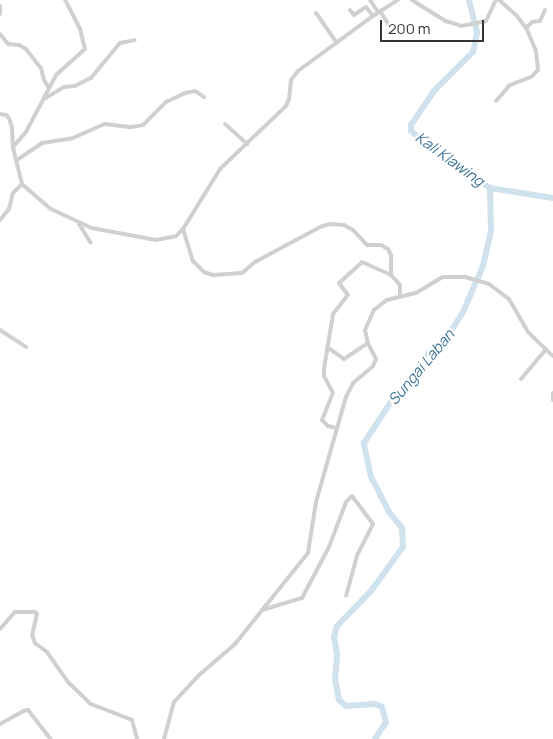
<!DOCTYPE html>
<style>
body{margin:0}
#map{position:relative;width:553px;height:739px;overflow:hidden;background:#fff;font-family:Manrope,sans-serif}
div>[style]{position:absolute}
.river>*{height:6px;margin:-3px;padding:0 3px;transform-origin:3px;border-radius:3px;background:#cfe2ee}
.street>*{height:4px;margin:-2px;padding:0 2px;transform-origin:2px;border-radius:2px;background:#d0d0d0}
span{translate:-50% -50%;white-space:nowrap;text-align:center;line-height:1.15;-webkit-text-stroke:5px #fff;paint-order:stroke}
.water-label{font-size:15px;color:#3f7597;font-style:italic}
.scale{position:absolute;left:380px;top:20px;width:104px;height:22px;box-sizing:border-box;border:2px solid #333;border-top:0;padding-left:6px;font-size:15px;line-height:18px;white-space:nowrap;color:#333;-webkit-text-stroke:4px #fff;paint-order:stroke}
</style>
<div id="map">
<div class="river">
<div style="left:469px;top:0;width:34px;rotate:76deg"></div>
<div style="left:477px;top:33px;width:19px;rotate:102deg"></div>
<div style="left:473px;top:52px;width:55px;rotate:135deg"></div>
<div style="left:434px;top:91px;width:41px;rotate:124.1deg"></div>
<div style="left:411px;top:125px;width:6px;rotate:90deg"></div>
<div style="left:411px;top:131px;width:34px;rotate:40deg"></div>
<div style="left:437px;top:153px;width:64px;rotate:33.4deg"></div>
<div style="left:490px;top:188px;width:64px;rotate:9deg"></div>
<div style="left:375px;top:739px;width:20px;rotate:-57deg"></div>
<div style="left:386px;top:722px;width:16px;rotate:-105deg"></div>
<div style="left:382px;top:707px;width:8px;rotate:-157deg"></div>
<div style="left:375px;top:704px;width:29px;rotate:176deg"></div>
<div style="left:346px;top:706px;width:9px;rotate:-139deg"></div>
<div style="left:339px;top:700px;width:21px;rotate:-101deg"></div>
<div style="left:335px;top:679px;width:24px;rotate:-85deg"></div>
<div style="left:337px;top:655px;width:18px;rotate:-99deg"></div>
<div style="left:334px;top:637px;width:11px;rotate:-75deg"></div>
<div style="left:337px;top:626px;width:49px;rotate:-45.8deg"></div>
<div style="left:371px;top:591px;width:54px;rotate:-54deg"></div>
<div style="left:403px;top:547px;width:19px;rotate:-93deg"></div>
<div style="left:402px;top:528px;width:21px;rotate:-129deg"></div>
<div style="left:389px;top:512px;width:39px;rotate:-117deg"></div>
<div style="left:371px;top:477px;width:35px;rotate:-102deg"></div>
<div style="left:364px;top:443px;width:59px;rotate:-56.9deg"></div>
<div style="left:396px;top:394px;width:26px;rotate:-47deg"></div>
<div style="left:414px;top:375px;width:25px;rotate:-56deg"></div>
<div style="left:428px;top:354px;width:27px;rotate:-42deg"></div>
<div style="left:448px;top:336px;width:28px;rotate:-58deg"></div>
<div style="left:463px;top:312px;width:50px;rotate:-66.5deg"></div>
<div style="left:483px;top:266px;width:37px;rotate:-77deg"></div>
<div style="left:491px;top:230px;width:42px;rotate:-91.4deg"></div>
</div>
<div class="street">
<div style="left:370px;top:0;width:14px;rotate:56deg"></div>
<div style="left:412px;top:0;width:40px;rotate:32deg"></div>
<div style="left:446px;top:21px;width:16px;rotate:18deg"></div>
<div style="left:461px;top:26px;width:25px;rotate:-11deg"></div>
<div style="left:486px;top:21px;width:23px;rotate:-65deg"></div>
<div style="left:0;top:6px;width:8px;rotate:90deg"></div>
<div style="left:350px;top:10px;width:6px;rotate:51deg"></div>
<div style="left:354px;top:15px;width:14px;rotate:-34deg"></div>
<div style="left:366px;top:7px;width:11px;rotate:52deg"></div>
<div style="left:380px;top:11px;width:19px;rotate:58deg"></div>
<div style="left:316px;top:13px;width:35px;rotate:55deg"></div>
<div style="left:526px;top:28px;width:8px;rotate:-45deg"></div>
<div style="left:532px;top:22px;width:8px;rotate:-7deg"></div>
<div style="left:540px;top:21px;width:12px;rotate:-66deg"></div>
<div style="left:0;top:34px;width:13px;rotate:51deg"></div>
<div style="left:8px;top:44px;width:11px;rotate:5deg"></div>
<div style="left:19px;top:45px;width:8px;rotate:30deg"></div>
<div style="left:26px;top:49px;width:24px;rotate:52deg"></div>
<div style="left:41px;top:68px;width:12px;rotate:76deg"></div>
<div style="left:44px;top:80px;width:9px;rotate:58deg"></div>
<div style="left:44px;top:99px;width:23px;rotate:-31deg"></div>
<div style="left:64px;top:87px;width:11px;rotate:-5deg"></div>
<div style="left:75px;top:86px;width:18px;rotate:-27deg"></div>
<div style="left:91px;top:78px;width:45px;rotate:-50.4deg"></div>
<div style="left:120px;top:43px;width:15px;rotate:-11deg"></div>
<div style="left:496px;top:101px;width:21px;rotate:-49deg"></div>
<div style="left:510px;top:85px;width:22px;rotate:-21deg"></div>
<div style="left:531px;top:77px;width:10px;rotate:-45deg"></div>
<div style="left:538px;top:70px;width:19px;rotate:-96deg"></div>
<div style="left:536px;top:51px;width:25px;rotate:-113deg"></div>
<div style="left:526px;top:28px;width:15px;rotate:-127deg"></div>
<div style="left:517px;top:16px;width:24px;rotate:-138deg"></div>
<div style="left:0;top:114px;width:6px;rotate:9deg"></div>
<div style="left:6px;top:115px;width:4px;rotate:45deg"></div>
<div style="left:9px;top:118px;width:10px;rotate:73deg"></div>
<div style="left:12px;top:128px;width:19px;rotate:87deg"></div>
<div style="left:225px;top:124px;width:30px;rotate:42deg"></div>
<div style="left:17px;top:160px;width:30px;rotate:-34deg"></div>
<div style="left:42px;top:143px;width:31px;rotate:-9deg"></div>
<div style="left:73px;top:138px;width:35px;rotate:-24deg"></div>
<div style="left:105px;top:124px;width:26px;rotate:7deg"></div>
<div style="left:131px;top:127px;width:12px;rotate:-9deg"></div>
<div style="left:143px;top:125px;width:33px;rotate:-45deg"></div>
<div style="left:166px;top:102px;width:21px;rotate:-25deg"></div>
<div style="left:185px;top:93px;width:10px;rotate:-11deg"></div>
<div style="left:195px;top:91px;width:11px;rotate:34deg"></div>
<div style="left:22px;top:184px;width:38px;rotate:-104deg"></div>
<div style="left:13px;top:147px;width:20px;rotate:-49deg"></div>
<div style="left:26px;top:132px;width:64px;rotate:-62.2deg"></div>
<div style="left:56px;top:75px;width:39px;rotate:-42deg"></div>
<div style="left:85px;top:49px;width:21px;rotate:-104deg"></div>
<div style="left:80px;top:29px;width:33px;rotate:-117deg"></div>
<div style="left:0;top:220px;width:14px;rotate:-51deg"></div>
<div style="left:9px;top:209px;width:16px;rotate:-76deg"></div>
<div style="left:13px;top:193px;width:13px;rotate:-45deg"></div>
<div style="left:22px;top:184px;width:38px;rotate:41deg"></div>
<div style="left:51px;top:209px;width:45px;rotate:24.9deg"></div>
<div style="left:92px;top:228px;width:65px;rotate:10.6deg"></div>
<div style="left:156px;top:240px;width:20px;rotate:-11deg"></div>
<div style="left:176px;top:236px;width:10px;rotate:-45deg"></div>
<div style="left:183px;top:229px;width:70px;rotate:-58.3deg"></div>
<div style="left:220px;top:169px;width:91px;rotate:-43.7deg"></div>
<div style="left:286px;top:106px;width:8px;rotate:-67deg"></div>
<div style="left:289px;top:99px;width:19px;rotate:-84deg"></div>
<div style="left:291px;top:80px;width:11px;rotate:-52deg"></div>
<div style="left:298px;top:71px;width:93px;rotate:-36.3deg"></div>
<div style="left:373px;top:16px;width:30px;rotate:-33deg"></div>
<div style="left:79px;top:224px;width:22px;rotate:58deg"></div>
<div style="left:183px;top:229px;width:34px;rotate:73deg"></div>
<div style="left:193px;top:261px;width:16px;rotate:45deg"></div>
<div style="left:204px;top:272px;width:9px;rotate:18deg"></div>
<div style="left:213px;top:275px;width:29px;rotate:-4deg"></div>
<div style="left:242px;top:273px;width:17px;rotate:-40deg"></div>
<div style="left:255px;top:262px;width:74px;rotate:-28.3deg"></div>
<div style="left:320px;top:227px;width:10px;rotate:-17deg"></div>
<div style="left:330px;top:224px;width:14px;rotate:4deg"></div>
<div style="left:344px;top:225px;width:10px;rotate:29deg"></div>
<div style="left:353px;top:230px;width:21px;rotate:47deg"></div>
<div style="left:367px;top:245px;width:14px"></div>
<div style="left:381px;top:245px;width:8px;rotate:30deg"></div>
<div style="left:388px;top:249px;width:7px;rotate:63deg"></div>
<div style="left:391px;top:255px;width:20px;rotate:90deg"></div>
<div style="left:391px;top:275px;width:13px;rotate:48deg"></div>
<div style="left:400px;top:285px;width:10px;rotate:90deg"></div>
<div style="left:0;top:330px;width:31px;rotate:33deg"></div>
<div style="left:327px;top:347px;width:21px;rotate:35deg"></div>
<div style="left:344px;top:359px;width:29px;rotate:-34deg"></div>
<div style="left:521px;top:379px;width:39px;rotate:-50deg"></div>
<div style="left:553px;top:393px;width:7px;rotate:90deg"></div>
<div style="left:336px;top:428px;width:8px;rotate:-166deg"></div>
<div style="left:328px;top:426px;width:8px;rotate:-135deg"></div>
<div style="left:322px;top:420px;width:29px;rotate:-68deg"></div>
<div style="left:333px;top:393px;width:19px;rotate:-118deg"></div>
<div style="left:324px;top:376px;width:7px;rotate:-90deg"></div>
<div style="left:324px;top:369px;width:56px;rotate:-80.7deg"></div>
<div style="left:333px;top:314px;width:24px;rotate:-52deg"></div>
<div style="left:348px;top:295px;width:15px;rotate:-127deg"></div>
<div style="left:339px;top:283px;width:31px;rotate:-42deg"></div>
<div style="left:362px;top:262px;width:32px;rotate:24deg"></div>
<div style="left:262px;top:610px;width:42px;rotate:-16.7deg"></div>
<div style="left:302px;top:598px;width:58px;rotate:-62.1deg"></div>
<div style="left:329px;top:547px;width:48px;rotate:-69.3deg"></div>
<div style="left:346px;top:502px;width:8px;rotate:-45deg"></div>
<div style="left:352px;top:496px;width:35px;rotate:53deg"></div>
<div style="left:373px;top:524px;width:36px;rotate:117deg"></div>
<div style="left:357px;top:556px;width:41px;rotate:105.4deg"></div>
<div style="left:0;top:629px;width:23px;rotate:-49deg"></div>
<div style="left:15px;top:612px;width:20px"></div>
<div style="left:35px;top:612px;width:3px;rotate:45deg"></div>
<div style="left:37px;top:614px;width:22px;rotate:103deg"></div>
<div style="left:32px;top:635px;width:9px;rotate:69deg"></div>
<div style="left:35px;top:643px;width:15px;rotate:37deg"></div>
<div style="left:47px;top:652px;width:37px;rotate:55deg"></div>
<div style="left:68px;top:682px;width:32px;rotate:44deg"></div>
<div style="left:91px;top:704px;width:44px;rotate:21.3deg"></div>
<div style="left:132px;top:720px;width:20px;rotate:75deg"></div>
<div style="left:0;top:724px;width:26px;rotate:-29deg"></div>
<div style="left:23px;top:711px;width:5px;rotate:-11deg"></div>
<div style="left:28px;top:710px;width:37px;rotate:52deg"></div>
<div style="left:164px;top:739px;width:38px;rotate:-75deg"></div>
<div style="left:174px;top:702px;width:35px;rotate:-47deg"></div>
<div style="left:198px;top:676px;width:49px;rotate:-40.9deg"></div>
<div style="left:235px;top:644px;width:117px;rotate:-51.3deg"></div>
<div style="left:308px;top:553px;width:52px;rotate:-81.1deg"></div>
<div style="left:316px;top:502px;width:109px;rotate:-74.1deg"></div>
<div style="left:346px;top:397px;width:16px;rotate:-63deg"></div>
<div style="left:353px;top:383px;width:26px;rotate:-40deg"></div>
<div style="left:373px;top:366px;width:8px;rotate:-67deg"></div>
<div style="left:376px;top:359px;width:18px;rotate:-117deg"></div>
<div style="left:368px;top:343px;width:13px;rotate:-103deg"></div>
<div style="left:365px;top:330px;width:22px;rotate:-66deg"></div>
<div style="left:374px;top:310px;width:16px;rotate:-38deg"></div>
<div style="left:387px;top:300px;width:30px;rotate:-14deg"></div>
<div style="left:416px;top:293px;width:31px;rotate:-31deg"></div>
<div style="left:443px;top:277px;width:22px"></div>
<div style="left:465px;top:277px;width:25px;rotate:16deg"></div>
<div style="left:489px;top:284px;width:25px;rotate:37deg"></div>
<div style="left:509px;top:299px;width:39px;rotate:60deg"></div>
<div style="left:529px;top:333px;width:33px;rotate:44deg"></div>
</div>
<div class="water-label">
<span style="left:450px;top:159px;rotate:36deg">Kali Klawing</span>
<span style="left:421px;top:367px;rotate:-50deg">Sungai Laban</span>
</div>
<div class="scale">200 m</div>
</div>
